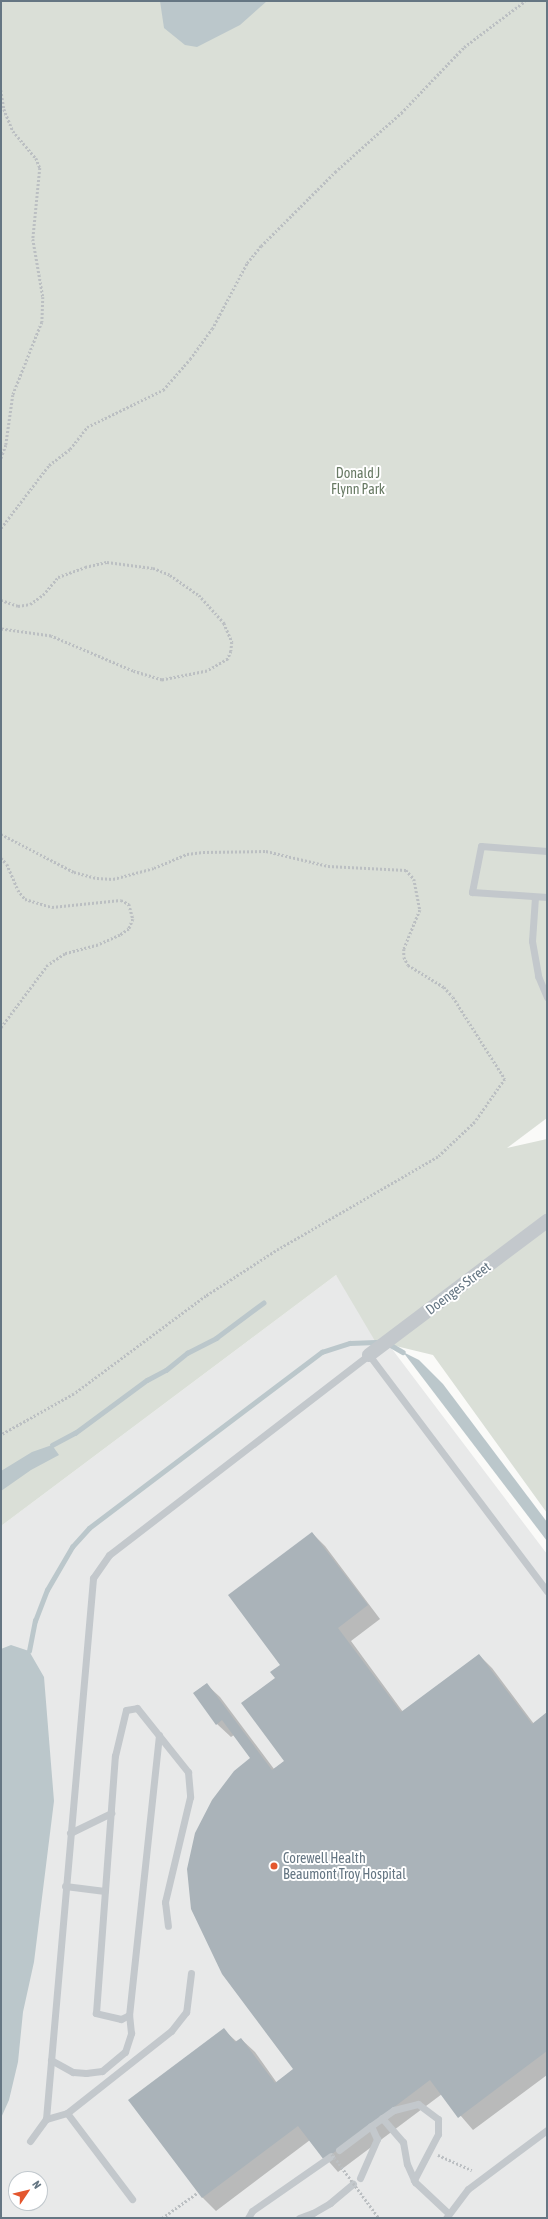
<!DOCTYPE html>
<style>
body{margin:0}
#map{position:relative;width:548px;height:2219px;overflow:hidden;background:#fafaf8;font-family:"Asap Condensed",sans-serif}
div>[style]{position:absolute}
.built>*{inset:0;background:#e8e9e9}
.green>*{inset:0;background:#dadfd7}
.water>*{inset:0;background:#bbc7cb}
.shadow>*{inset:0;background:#0003}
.stream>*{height:4.5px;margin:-2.25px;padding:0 2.25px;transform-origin:2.25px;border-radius:2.25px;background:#bbc7cb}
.building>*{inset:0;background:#aab3b9}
.path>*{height:2.5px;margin-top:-1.25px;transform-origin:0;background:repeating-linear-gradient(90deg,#bbbfc2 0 2px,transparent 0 4px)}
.lane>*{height:7px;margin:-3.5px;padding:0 3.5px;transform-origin:3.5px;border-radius:3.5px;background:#c3c8cc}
.street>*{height:14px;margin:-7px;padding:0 7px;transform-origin:7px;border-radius:7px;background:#c3c8cc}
.path-bridge>*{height:2.5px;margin-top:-1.25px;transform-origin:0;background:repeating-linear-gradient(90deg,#bbbfc2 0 2px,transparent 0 4px)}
.dots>*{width:11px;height:11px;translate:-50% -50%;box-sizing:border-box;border:2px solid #fff;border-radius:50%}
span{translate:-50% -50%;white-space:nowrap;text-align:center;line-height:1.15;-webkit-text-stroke:4px #fff;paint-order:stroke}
.park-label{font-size:14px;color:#687a64}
.street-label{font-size:14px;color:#657683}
.poi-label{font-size:14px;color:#657683}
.left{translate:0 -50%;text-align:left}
.frame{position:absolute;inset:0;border:2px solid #657683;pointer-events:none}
.north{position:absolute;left:8px;top:2171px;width:40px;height:40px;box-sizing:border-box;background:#fff;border:1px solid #c1c8cd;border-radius:50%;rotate:55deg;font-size:11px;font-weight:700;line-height:16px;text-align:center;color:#657683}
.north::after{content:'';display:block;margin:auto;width:14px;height:18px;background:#e4572e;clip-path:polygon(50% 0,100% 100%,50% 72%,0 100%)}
</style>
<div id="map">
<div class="built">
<div style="clip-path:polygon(evenodd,336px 1275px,547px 1554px,547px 2218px,1px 2218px,1px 1526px,336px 1275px,16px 2179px,40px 2179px,40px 2203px,16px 2203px,16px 2179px)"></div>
</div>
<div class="green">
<div style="clip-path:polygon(1px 1px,547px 1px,547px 1118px,507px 1148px,547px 1139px,547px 1513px,433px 1355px,375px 1341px,336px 1275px,1px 1526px)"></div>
</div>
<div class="water">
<div style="clip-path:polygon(160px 1px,267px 1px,240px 25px,197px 47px,185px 45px,164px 28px)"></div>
<div style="clip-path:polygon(403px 1352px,419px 1360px,443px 1384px,547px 1522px,547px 1541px)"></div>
<div style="clip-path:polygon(52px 1445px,59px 1455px,31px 1470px,1px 1491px,1px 1471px,32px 1452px)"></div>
<div style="clip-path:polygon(11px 1645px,29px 1651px,44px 1677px,54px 1801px,34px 1962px,23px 2012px,18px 2062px,9px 2100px,1px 2118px,1px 1649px)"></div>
</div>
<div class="shadow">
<div style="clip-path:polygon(312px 1533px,325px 1546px,380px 1619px,351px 1641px,403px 1712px,479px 1655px,492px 1668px,534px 1724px,547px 1714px,547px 2075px,473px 2130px,442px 2094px,338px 2172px,310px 2140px,216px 2211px,203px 2198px,130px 2100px,224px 2030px,237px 2042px,241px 2039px,255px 2052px,277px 2083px,295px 2070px,252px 1758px,234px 1735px,231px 1737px,217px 1724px,194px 1693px,206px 1684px,220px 1697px,274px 1769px,285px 1761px,276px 1678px,282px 1665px)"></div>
</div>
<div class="stream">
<div style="left:389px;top:1344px;width:16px;rotate:30deg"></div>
<div style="left:52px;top:1445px;width:26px;rotate:-28deg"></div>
<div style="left:75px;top:1433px;width:89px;rotate:-36.4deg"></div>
<div style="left:147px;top:1380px;width:21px;rotate:-28deg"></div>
<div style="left:166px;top:1370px;width:27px;rotate:-39deg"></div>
<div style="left:187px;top:1353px;width:33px;rotate:-27deg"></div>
<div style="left:216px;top:1338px;width:59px;rotate:-36.7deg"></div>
<div style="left:29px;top:1651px;width:31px;rotate:-79deg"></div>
<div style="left:35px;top:1621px;width:33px;rotate:-69deg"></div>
<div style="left:47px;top:1590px;width:50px;rotate:-59.8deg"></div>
<div style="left:72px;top:1547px;width:25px;rotate:-48deg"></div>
<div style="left:89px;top:1528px;width:292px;rotate:-37.1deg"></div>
<div style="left:322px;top:1352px;width:29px;rotate:-18deg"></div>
<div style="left:350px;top:1343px;width:32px;rotate:-2deg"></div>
</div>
<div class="building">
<div style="clip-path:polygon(312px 1532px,368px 1605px,338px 1628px,401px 1712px,479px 1654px,532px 1724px,547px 1712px,547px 2051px,458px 2118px,430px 2080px,324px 2160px,298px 2126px,202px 2198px,128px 2100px,224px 2028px,235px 2042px,241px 2038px,275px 2083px,293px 2069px,222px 1974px,191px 1909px,187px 1869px,195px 1833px,212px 1800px,234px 1771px,250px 1758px,222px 1720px,216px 1725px,193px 1693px,207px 1683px,272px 1770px,284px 1761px,241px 1703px,275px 1678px,270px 1672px,280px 1665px,228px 1595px)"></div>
</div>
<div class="path">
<div style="left:1px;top:90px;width:19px;rotate:81deg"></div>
<div style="left:4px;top:109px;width:24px;rotate:68deg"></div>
<div style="left:13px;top:131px;width:35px;rotate:50deg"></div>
<div style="left:36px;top:158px;width:11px;rotate:68deg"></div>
<div style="left:40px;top:168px;width:71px;rotate:95.6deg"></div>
<div style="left:33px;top:239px;width:59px;rotate:80.2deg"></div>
<div style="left:43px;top:297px;width:25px;rotate:92deg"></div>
<div style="left:42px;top:322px;width:79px;rotate:111.7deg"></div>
<div style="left:13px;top:395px;width:50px;rotate:98deg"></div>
<div style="left:6px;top:445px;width:15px;rotate:110deg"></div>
<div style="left:1px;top:528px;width:79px;rotate:-52.7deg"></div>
<div style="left:49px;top:465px;width:26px;rotate:-37deg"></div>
<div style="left:70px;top:449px;width:28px;rotate:-52deg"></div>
<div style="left:87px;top:427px;width:85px;rotate:-26deg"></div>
<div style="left:163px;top:390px;width:41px;rotate:-48.9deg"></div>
<div style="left:190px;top:359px;width:37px;rotate:-54deg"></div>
<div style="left:212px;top:329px;width:75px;rotate:-62.1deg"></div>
<div style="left:247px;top:263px;width:22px;rotate:-51deg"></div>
<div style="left:261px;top:246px;width:105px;rotate:-45deg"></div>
<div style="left:335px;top:172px;width:89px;rotate:-41.8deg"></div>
<div style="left:401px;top:113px;width:91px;rotate:-46.3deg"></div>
<div style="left:464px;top:47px;width:76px;rotate:-37deg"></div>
<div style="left:1px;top:600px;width:18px;rotate:19deg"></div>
<div style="left:18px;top:606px;width:12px;rotate:-9deg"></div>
<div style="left:30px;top:604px;width:16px;rotate:-35deg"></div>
<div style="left:43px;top:595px;width:23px;rotate:-50deg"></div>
<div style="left:58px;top:577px;width:29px;rotate:-20deg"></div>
<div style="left:85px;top:567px;width:23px;rotate:-13deg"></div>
<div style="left:107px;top:562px;width:46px;rotate:7.4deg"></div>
<div style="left:153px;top:568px;width:18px;rotate:22deg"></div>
<div style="left:170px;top:575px;width:35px;rotate:35deg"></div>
<div style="left:199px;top:595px;width:38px;rotate:48deg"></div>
<div style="left:224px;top:623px;width:21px;rotate:67deg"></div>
<div style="left:232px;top:642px;width:9px;rotate:96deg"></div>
<div style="left:231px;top:651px;width:9px;rotate:111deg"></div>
<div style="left:228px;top:659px;width:24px;rotate:150deg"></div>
<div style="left:207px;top:671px;width:46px;rotate:168.7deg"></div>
<div style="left:162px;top:680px;width:30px;rotate:-163deg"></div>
<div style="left:133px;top:671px;width:89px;rotate:-156.9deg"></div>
<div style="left:51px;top:636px;width:50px;rotate:-172deg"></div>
<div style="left:1px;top:834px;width:82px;rotate:27.5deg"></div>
<div style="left:74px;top:872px;width:24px;rotate:15deg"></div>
<div style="left:97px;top:878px;width:16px;rotate:4deg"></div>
<div style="left:113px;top:879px;width:42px;rotate:-15deg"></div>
<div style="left:154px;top:868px;width:36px;rotate:-23deg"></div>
<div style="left:187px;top:854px;width:16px;rotate:-7deg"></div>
<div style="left:203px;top:852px;width:63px;rotate:-0.9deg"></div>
<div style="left:266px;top:851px;width:64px;rotate:13.6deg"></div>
<div style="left:328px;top:866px;width:78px;rotate:2.9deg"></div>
<div style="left:406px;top:870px;width:12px;rotate:48deg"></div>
<div style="left:414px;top:879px;width:32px;rotate:79deg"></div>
<div style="left:420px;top:910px;width:42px;rotate:112.3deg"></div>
<div style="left:404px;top:949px;width:8px;rotate:90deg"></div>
<div style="left:404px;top:957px;width:9px;rotate:63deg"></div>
<div style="left:408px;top:965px;width:42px;rotate:31.4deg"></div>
<div style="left:444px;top:987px;width:13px;rotate:48deg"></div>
<div style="left:453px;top:997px;width:97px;rotate:57.6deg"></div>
<div style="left:505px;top:1079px;width:52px;rotate:124.9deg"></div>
<div style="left:475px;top:1122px;width:51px;rotate:136.6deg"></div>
<div style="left:438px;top:1157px;width:184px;rotate:149.9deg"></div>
<div style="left:279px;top:1249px;width:87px;rotate:147.2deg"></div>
<div style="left:206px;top:1296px;width:164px;rotate:143.4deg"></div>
<div style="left:74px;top:1394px;width:84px;rotate:150.7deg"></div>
<div style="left:1px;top:858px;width:8px;rotate:45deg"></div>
<div style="left:7px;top:864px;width:28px;rotate:67deg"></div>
<div style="left:18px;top:890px;width:11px;rotate:52deg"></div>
<div style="left:25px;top:899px;width:28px;rotate:17deg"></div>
<div style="left:52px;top:907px;width:69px;rotate:-5.8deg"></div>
<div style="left:121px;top:900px;width:9px;rotate:27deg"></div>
<div style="left:129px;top:904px;width:16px;rotate:75deg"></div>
<div style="left:133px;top:919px;width:11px;rotate:112deg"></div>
<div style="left:129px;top:929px;width:11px;rotate:146deg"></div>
<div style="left:120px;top:935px;width:24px;rotate:156deg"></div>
<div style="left:98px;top:945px;width:34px;rotate:165deg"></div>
<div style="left:65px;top:954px;width:20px;rotate:147deg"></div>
<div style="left:48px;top:965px;width:79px;rotate:126.7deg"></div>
<div style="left:438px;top:2155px;width:37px;rotate:24deg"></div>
<div style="left:162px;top:2218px;width:43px;rotate:-35.5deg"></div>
</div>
<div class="lane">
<div style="left:547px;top:851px;width:66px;rotate:-175.7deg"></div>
<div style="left:481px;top:846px;width:47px;rotate:101.1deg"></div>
<div style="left:472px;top:892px;width:75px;rotate:3.8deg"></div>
<div style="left:535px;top:897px;width:44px;rotate:93.9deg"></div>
<div style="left:532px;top:941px;width:36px;rotate:80deg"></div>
<div style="left:538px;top:976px;width:23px;rotate:67deg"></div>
<div style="left:159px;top:1735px;width:282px;rotate:96.1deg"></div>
<div style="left:129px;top:2015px;width:9px;rotate:153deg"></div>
<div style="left:121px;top:2019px;width:26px;rotate:-167deg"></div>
<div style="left:96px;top:2013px;width:258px;rotate:-85.8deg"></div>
<div style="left:115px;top:1756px;width:47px;rotate:-76.6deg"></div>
<div style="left:126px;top:1710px;width:11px;rotate:-10deg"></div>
<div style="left:137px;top:1708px;width:82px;rotate:51.4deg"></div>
<div style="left:188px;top:1772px;width:25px;rotate:85deg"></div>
<div style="left:190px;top:1797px;width:108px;rotate:103.4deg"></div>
<div style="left:165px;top:1902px;width:24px;rotate:83deg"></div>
<div style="left:70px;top:1833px;width:46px;rotate:-26deg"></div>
<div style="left:65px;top:1886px;width:40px;rotate:7.1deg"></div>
<div style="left:191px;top:1973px;width:39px;rotate:97deg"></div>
<div style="left:186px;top:2012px;width:24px;rotate:128deg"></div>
<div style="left:171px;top:2031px;width:132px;rotate:141.7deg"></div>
<div style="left:67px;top:2113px;width:22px;rotate:164deg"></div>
<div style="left:46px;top:2119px;width:543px;rotate:-85.03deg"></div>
<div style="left:93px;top:1578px;width:28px;rotate:-55deg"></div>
<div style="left:109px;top:1555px;width:328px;rotate:-37.6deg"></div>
<div style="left:369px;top:1355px;width:296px;rotate:53deg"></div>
<div style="left:51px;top:2060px;width:25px;rotate:29deg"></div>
<div style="left:73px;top:2072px;width:13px;rotate:4deg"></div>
<div style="left:86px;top:2073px;width:16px;rotate:-7deg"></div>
<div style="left:102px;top:2071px;width:30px;rotate:-40deg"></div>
<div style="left:125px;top:2052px;width:20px;rotate:-72deg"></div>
<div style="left:131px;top:2033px;width:18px;rotate:-96deg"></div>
<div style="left:67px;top:2113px;width:108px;rotate:52.9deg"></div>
<div style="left:382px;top:2118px;width:32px;rotate:49deg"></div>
<div style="left:403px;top:2142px;width:22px;rotate:80deg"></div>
<div style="left:407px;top:2164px;width:20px;rotate:66deg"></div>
<div style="left:415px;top:2182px;width:45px;rotate:43.2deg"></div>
<div style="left:30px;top:2141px;width:27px;rotate:-54deg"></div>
<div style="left:339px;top:2150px;width:40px;rotate:-37deg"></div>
<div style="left:360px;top:2178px;width:43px;rotate:-66.4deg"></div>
<div style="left:377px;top:2139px;width:14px;rotate:-115deg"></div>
<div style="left:371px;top:2126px;width:28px;rotate:-35deg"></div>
<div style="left:394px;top:2110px;width:25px;rotate:-14deg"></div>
<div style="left:418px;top:2104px;width:25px;rotate:37deg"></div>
<div style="left:438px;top:2119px;width:15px;rotate:90deg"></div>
<div style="left:438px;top:2134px;width:52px;rotate:117.6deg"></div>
<div style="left:248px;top:2218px;width:8px;rotate:-60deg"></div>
<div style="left:252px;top:2211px;width:96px;rotate:-34.8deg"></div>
<div style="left:299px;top:2218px;width:15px;rotate:-20deg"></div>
<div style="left:313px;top:2213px;width:20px;rotate:-30deg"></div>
<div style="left:330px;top:2203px;width:30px;rotate:-40deg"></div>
<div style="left:446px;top:2218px;width:36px;rotate:-53deg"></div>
<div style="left:468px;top:2189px;width:99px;rotate:-36.8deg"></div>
</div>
<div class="street">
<div style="left:369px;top:1355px;width:223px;rotate:-37deg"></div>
</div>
<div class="path-bridge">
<div style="left:332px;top:2154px;width:79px;rotate:53.7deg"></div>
</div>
<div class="dots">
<div style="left:274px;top:1866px;background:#e4572e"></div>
</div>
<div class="park-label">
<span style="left:358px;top:481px">Donald J<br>Flynn Park</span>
</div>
<div class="street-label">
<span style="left:458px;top:1288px;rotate:-37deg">Doenges Street</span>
</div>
<div class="poi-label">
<span class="left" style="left:283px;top:1866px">Corewell Health<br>Beaumont Troy Hospital</span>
</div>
<div class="frame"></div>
<div class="north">N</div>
</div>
